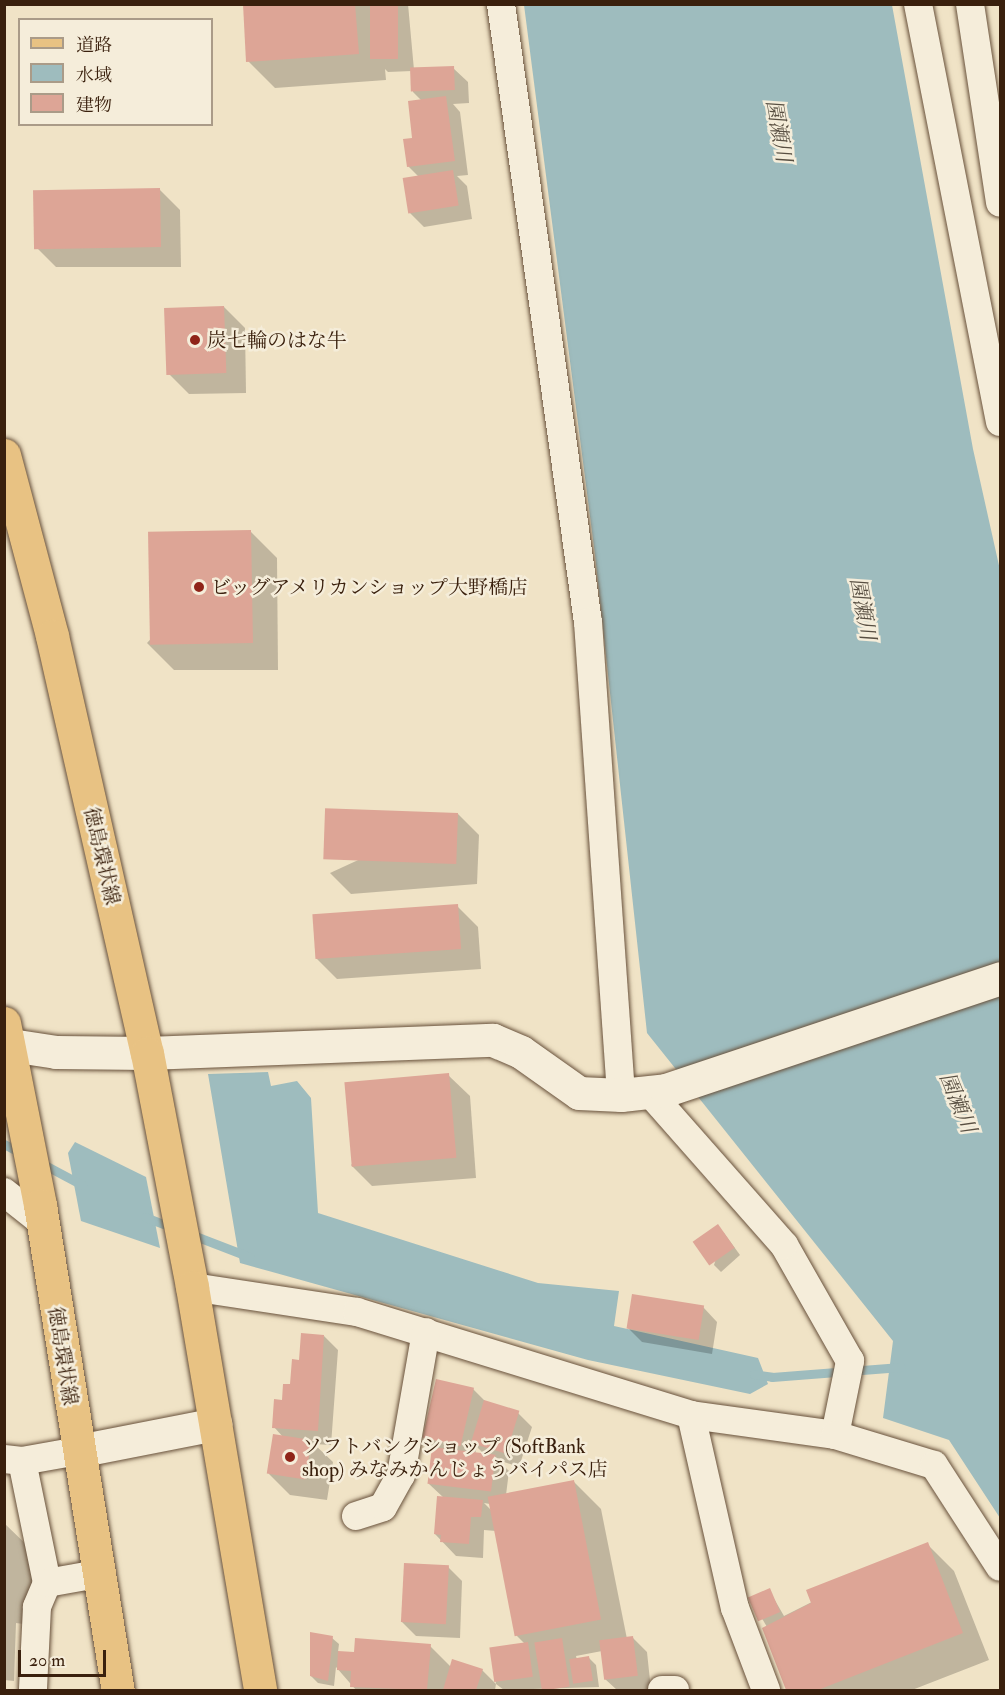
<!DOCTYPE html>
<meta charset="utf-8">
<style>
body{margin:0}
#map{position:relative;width:1005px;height:1695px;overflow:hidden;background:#f0e3c6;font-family:"IM FELL Double Pica","Noto Serif JP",serif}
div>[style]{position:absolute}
.water>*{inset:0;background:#9ebcbe}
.shadow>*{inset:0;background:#0003}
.stream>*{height:9px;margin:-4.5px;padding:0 4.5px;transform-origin:4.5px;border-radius:4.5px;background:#9ebcbe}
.building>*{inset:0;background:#dda596;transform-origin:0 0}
.roads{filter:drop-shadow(0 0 2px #68513b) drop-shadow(0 0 2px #68513b)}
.minor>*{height:28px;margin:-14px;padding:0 14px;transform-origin:14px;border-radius:14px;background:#f5edda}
.tertiary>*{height:33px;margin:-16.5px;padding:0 16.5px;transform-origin:16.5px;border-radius:16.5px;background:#f5edda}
.primary>*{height:33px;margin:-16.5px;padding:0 16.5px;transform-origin:16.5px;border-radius:16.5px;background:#e8c283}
.dots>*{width:16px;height:16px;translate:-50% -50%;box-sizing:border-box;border:3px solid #f5edda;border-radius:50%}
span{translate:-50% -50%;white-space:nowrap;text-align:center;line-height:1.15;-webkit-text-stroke:5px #f5edda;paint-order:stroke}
.poi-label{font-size:20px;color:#3a200d}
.left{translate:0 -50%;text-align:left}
.street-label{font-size:20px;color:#3a200d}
.water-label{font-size:21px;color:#584f42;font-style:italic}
.frame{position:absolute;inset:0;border:6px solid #3a200d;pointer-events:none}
.legend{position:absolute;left:18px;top:18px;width:195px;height:108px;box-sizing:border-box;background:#f5edda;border:2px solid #aa9b88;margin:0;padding:8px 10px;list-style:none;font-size:18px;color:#3a200d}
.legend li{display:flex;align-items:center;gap:12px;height:30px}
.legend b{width:30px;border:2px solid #aa9b88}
.scale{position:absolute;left:18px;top:1650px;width:88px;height:27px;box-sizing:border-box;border:3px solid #3a200d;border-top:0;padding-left:8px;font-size:18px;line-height:21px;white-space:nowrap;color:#3a200d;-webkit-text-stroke:4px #f5edda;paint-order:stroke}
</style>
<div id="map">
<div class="water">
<div style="clip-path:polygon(524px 5px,892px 5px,973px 449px,1000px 570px,1000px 1518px,949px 1440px,883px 1418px,893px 1341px,647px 1033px,595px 555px)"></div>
<div style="clip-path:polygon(268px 1072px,271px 1086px,297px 1081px,311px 1098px,318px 1213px,538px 1283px,619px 1291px,614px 1326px,758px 1358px,768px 1384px,750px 1394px,588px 1360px,240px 1263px,208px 1074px)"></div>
<div style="clip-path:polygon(75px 1142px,146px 1177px,160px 1248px,81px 1221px,68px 1153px)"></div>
</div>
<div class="shadow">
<div style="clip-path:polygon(244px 4px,408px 4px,414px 70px,453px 68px,468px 82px,469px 103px,453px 104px,460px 112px,468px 175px,457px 176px,467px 186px,472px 219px,424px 227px,410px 213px,419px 177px,408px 166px,422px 101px,413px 92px,412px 71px,388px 72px,385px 69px,386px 80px,275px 88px,248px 61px)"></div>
<div style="clip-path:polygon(159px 189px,180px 210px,181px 267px,56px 267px,35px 246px)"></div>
<div style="clip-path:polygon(224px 307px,245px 328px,246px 393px,189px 394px,168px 373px)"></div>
<div style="clip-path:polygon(250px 531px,277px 558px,278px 670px,174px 670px,147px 643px)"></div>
<div style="clip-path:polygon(458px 814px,479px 835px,477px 884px,351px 894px,330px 873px)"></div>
<div style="clip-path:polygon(457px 906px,478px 927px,481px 969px,337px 979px,316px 958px)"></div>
<div style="clip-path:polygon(448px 1075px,470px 1096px,476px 1178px,372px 1186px,351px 1165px)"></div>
<div style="clip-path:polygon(724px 1233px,740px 1255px,721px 1272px,714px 1265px)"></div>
<div style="clip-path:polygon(703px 1307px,717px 1322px,712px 1354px,642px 1342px,628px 1328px)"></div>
<div style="clip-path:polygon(324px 1336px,338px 1350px,331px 1445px,314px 1444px,333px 1462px,327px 1500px,290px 1495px,269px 1474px,283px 1437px,274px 1427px,284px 1401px,300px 1362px)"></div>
<div style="clip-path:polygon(evenodd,473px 1389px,486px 1402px,518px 1413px,532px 1427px,519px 1467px,498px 1460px,509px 1471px,506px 1495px,574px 1482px,601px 1509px,627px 1639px,633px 1638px,647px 1652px,651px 1690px,617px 1690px,605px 1679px,602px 1651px,576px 1656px,577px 1660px,589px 1658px,596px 1665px,599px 1687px,504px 1690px,496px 1684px,491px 1649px,525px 1644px,517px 1636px,496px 1531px,484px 1530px,483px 1558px,456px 1556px,435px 1534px,444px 1498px,429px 1484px,434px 1448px,423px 1437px,473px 1389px,477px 1447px,485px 1455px,475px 1454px,477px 1447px,473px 1389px,484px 1503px,490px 1504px,492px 1511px,484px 1503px)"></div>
<div style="clip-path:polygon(4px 1523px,33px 1551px,31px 1625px,16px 1623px,14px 1681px,4px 1680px)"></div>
<div style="clip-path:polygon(927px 1544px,954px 1571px,989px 1660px,912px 1690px,788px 1690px,764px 1628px,767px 1627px,750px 1598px,769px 1590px,784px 1616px)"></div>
<div style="clip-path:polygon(448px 1567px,462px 1581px,460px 1638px,416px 1636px,402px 1622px)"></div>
<div style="clip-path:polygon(332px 1638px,339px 1644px,338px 1652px,355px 1654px,430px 1646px,451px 1667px,482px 1670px,496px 1684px,495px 1690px,356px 1690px,336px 1667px,334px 1686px,318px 1683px,311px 1676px)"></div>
</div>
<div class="stream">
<div style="left:4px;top:1144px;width:19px;rotate:28deg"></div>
<div style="left:39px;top:1162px;width:49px;rotate:28.1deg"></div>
<div style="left:145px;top:1217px;width:31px;rotate:21deg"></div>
<div style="left:190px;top:1234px;width:64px;rotate:21deg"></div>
<div style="left:754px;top:1374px;width:18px;rotate:9deg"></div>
<div style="left:772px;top:1377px;width:129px;rotate:-4.4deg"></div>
</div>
<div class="building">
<div style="clip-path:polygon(243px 4px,355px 4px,359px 54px,246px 62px)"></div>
<div style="left:370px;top:4px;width:28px;height:55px"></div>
<div style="left:454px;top:66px;width:24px;height:44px;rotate:88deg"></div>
<div style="clip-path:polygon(446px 96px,455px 161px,407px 167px,403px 139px,412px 138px,408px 101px)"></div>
<div style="left:453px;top:170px;width:36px;height:51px;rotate:81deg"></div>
<div style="left:160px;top:188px;width:59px;height:127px;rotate:89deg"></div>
<div style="left:224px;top:306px;width:67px;height:60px;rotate:88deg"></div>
<div style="left:251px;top:530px;width:113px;height:103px;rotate:89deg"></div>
<div style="left:458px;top:813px;width:51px;height:133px;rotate:92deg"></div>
<div style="left:458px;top:904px;width:45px;height:146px;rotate:86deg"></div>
<div style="left:449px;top:1073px;width:85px;height:105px;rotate:85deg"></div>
<div style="left:718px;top:1224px;width:29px;height:31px;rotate:55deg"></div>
<div style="left:632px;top:1294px;width:73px;height:35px;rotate:9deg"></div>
<div style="clip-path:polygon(301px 1333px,324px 1335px,318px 1431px,272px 1428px,274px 1399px,282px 1400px,283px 1384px,290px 1384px,292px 1359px,299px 1360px)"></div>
<div style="left:436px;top:1379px;width:39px;height:60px;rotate:13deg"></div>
<div style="left:484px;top:1400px;width:37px;height:45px;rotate:17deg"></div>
<div style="left:273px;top:1434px;width:39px;height:40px;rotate:9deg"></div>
<div style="left:432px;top:1447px;width:64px;height:37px;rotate:7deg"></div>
<div style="left:574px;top:1480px;width:142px;height:88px;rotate:79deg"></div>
<div style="clip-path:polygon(437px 1496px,483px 1500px,481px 1517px,471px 1517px,469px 1544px,440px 1542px,441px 1535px,434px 1534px)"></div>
<div style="clip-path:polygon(928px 1542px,963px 1633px,818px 1690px,786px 1690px,762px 1628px,811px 1603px,806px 1590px)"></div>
<div style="left:404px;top:1563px;width:45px;height:59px;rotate:3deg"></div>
<div style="left:770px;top:1588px;width:26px;height:24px;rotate:67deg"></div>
<div style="clip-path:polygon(310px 1632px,333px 1636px,328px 1681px,310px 1676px)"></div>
<div style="left:633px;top:1636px;width:40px;height:34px;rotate:83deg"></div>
<div style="clip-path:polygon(355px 1638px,431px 1644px,427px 1690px,350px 1687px,351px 1671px,337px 1670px,338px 1651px,354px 1652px)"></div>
<div style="left:562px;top:1638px;width:49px;height:28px;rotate:81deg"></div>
<div style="left:528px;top:1642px;width:35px;height:39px;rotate:82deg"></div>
<div style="left:589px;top:1656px;width:25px;height:20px;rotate:81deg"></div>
<div style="clip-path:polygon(452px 1659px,483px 1669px,476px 1690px,443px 1690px)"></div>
</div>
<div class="roads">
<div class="minor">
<div style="left:501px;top:4px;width:624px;rotate:81.99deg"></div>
<div style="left:588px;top:622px;width:474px;rotate:86deg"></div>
<div style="left:918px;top:4px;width:426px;rotate:78.9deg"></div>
<div style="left:970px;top:4px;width:201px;rotate:81.4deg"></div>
<div style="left:4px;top:1192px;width:50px;rotate:38.5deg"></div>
<div style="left:192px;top:1287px;width:167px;rotate:8.6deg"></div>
<div style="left:357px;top:1312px;width:350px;rotate:17.1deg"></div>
<div style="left:691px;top:1415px;width:145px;rotate:7.9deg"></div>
<div style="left:835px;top:1435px;width:76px;rotate:-78.5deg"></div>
<div style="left:850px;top:1361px;width:133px;rotate:-119.6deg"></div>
<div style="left:784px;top:1245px;width:203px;rotate:-131.4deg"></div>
<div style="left:691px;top:1415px;width:198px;rotate:77.2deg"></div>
<div style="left:735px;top:1608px;width:88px;rotate:69.3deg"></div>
<div style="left:835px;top:1435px;width:103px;rotate:16.9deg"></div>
<div style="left:934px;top:1465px;width:121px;rotate:57.1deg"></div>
<div style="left:4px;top:1459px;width:18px;rotate:6deg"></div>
<div style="left:22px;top:1461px;width:57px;rotate:-10.1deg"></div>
<div style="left:22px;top:1461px;width:125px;rotate:78.4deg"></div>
<div style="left:47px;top:1583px;width:26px;rotate:113deg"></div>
<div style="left:37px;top:1607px;width:83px;rotate:92.8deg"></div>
<div style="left:356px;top:1516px;width:28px;rotate:-18deg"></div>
<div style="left:383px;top:1507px;width:37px;rotate:-61deg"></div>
<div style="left:401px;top:1475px;width:145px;rotate:-80.1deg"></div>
<div style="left:47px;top:1583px;width:51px;rotate:-10.2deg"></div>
<div style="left:662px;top:1690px;width:13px"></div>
</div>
<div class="tertiary">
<div style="left:4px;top:1044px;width:53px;rotate:8.7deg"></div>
<div style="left:56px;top:1052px;width:91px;rotate:0.6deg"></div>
<div style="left:147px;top:1053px;width:346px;rotate:-2.2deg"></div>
<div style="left:493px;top:1040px;width:30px;rotate:23deg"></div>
<div style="left:521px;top:1052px;width:71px;rotate:35.3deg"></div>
<div style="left:579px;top:1093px;width:42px;rotate:2.7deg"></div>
<div style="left:621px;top:1095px;width:45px;rotate:-6.3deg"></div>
<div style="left:666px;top:1090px;width:352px;rotate:-18.5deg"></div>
<div style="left:78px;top:1451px;width:140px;rotate:-11.1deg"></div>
</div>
<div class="primary">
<div style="left:4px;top:455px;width:187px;rotate:75.1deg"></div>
<div style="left:52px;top:636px;width:428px;rotate:77.2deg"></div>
<div style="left:147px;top:1053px;width:238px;rotate:79.1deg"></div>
<div style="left:192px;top:1287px;width:409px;rotate:80.4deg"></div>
<div style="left:4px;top:1023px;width:186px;rotate:78.8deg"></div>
<div style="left:40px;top:1205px;width:491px;rotate:80.9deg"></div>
</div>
</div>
<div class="dots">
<div style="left:195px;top:340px;background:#8f2418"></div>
<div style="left:199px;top:587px;background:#8f2418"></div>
<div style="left:290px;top:1457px;background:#8f2418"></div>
</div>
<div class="poi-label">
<span class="left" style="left:207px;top:340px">炭七輪のはな牛</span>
<span class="left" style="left:211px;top:587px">ビッグアメリカンショップ大野橋店</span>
<span class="left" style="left:302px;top:1458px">ソフトバンクショップ (SoftBank<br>shop) みなみかんじょうバイパス店</span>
</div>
<div class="street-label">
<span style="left:102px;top:856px;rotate:77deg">徳島環状線</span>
<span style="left:63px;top:1356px;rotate:81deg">徳島環状線</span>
</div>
<div class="water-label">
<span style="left:778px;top:131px;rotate:80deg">園瀬川</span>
<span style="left:862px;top:609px;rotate:80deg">園瀬川</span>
<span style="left:957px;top:1103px;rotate:68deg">園瀬川</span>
</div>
<div class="frame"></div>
<ul class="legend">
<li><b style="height:8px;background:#e8c283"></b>道路</li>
<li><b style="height:16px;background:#9ebcbe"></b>水域</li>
<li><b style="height:16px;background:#dda596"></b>建物</li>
</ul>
<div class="scale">20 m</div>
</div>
